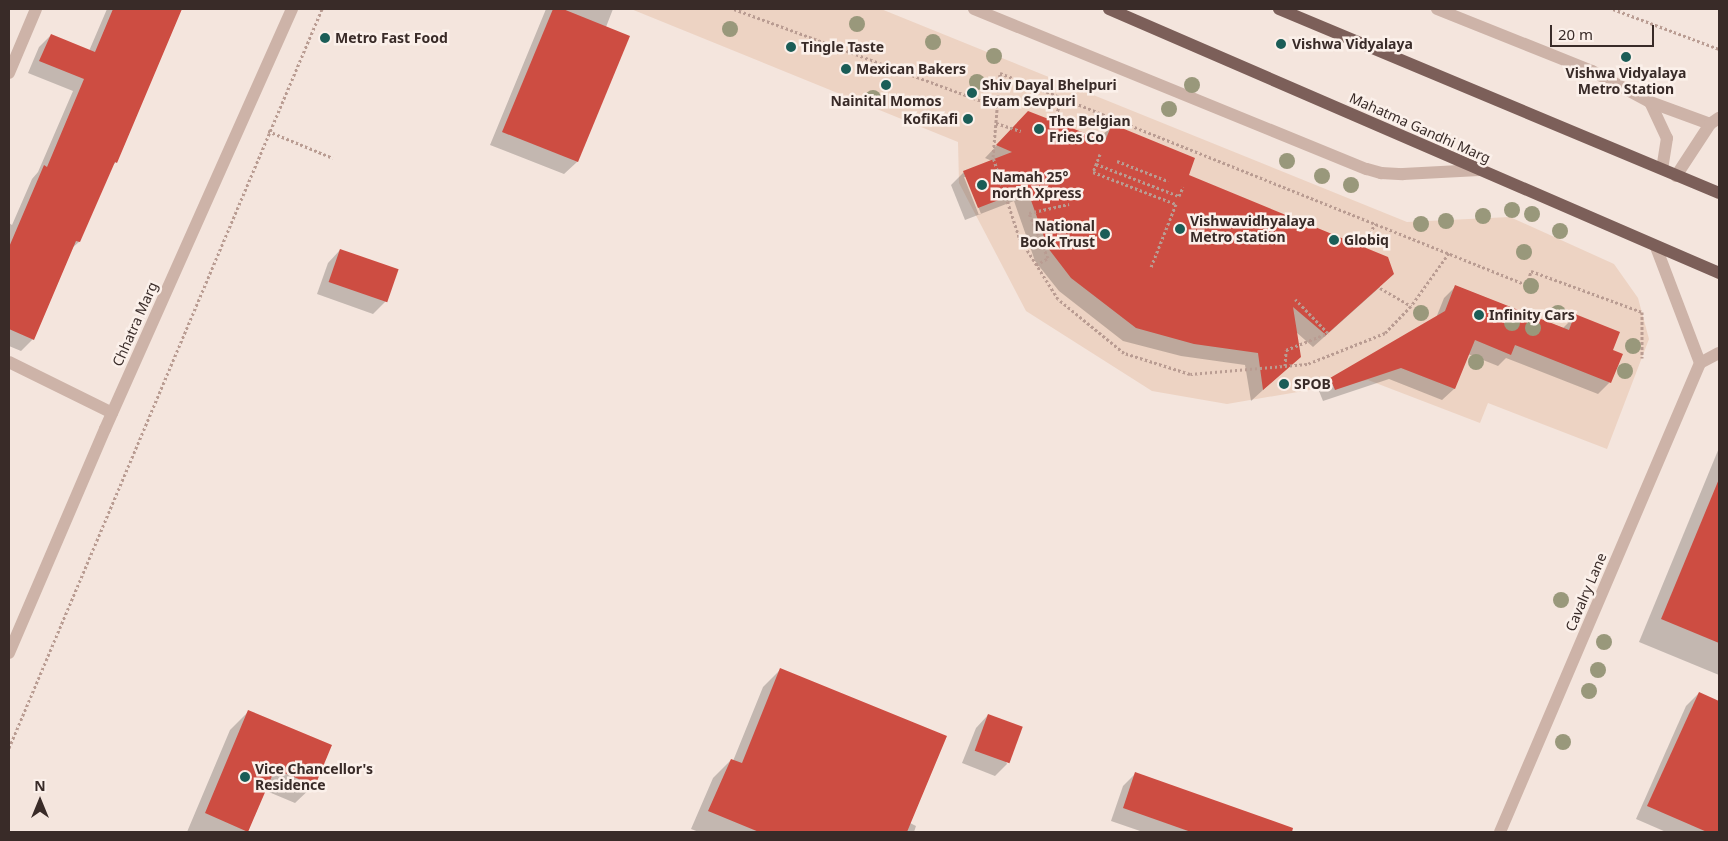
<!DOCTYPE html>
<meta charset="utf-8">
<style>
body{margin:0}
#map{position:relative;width:1728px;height:841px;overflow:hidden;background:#f4e5dd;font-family:"Noto Sans",sans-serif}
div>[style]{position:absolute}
.plaza>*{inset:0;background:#edd3c3}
.shadow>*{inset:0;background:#0003}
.building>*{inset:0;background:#cd4d42;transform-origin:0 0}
.path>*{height:3px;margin-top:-1.5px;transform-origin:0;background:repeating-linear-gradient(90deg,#b99c92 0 2.5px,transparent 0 5px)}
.service>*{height:12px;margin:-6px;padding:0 6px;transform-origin:6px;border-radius:6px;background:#cdb3a8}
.minor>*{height:12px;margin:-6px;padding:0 6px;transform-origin:6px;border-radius:6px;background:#cdb3a8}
.tertiary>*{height:12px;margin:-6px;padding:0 6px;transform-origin:6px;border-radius:6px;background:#cdb3a8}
.primary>*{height:12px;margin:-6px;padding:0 6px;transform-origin:6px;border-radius:6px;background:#7c5f59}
.trees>*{width:16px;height:16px;margin:-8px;border-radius:50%;background:#99987b}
.dots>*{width:14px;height:14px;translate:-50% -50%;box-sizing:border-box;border:2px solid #fbf0ea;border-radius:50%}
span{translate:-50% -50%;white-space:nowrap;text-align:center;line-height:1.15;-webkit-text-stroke:5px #fbf0ea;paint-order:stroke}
.poi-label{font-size:14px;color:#392b28;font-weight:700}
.left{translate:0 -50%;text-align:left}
.right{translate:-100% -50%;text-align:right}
.street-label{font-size:14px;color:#392b28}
.frame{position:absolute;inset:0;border:10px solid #392b28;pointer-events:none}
.north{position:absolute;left:15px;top:776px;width:50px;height:50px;-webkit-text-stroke:4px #fbf0ea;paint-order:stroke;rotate:0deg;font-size:14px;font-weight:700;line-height:20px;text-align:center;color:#392b28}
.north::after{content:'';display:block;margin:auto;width:18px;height:22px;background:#392b28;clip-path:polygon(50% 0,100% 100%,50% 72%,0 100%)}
.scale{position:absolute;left:1550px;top:25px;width:104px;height:22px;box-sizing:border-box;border:2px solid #392b28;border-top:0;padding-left:6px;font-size:15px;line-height:18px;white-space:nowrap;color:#392b28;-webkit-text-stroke:4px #fbf0ea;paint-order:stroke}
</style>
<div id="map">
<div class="plaza">
<div style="clip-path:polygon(631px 9px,881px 9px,1407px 222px,1510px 217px,1614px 264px,1638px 298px,1649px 339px,1607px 449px,1488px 403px,1480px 423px,1368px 380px,1227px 404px,1152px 391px,1026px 311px,959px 183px,958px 142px)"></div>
</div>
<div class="shadow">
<div style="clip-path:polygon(107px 9px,166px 9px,178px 14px,116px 162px,111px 167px,79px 242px,72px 248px,33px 339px,21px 351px,9px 346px,9px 223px,12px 225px,32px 179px,38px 172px,73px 91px,28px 73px,39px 47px,51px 35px,89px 51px)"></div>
<div style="clip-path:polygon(546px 9px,613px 9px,606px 27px,628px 36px,577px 162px,564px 174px,490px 145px)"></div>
<div style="clip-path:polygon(evenodd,1016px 125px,1098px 140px,1112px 125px,1187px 176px,1380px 287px,1313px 347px,1296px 332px,1286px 369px,1251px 401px,1245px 365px,1181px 356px,1123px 341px,1059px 291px,1035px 261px,1014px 201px,965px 220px,951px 185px,964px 172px,992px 161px,985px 158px,1016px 125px,964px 177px,967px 177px,981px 214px,979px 215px,964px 177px)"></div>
<div style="clip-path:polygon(340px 250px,386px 301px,373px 314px,317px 294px,328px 263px)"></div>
<div style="clip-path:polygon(1456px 286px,1563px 328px,1575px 316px,1611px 350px,1610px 382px,1598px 394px,1506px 358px,1498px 366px,1468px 354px,1454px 389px,1442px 400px,1389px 379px,1323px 401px,1319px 391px,1330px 379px,1436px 318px,1444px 298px)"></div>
<div style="clip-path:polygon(1719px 448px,1719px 675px,1639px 642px)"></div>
<div style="clip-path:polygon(781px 669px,910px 823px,916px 826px,914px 832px,699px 832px,691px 829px,713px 778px,731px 760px,733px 761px,763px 687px)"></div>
<div style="clip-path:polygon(1699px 693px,1719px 702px,1719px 832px,1666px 832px,1636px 819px,1686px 706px)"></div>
<div style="clip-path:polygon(248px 712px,314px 785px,295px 803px,264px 790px,246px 832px,187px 832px,230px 730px)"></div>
<div style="clip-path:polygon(988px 715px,1007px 764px,995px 776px,962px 763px,976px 728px)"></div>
<div style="clip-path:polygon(1135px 774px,1267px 820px,1263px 832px,1143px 832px,1111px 821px,1123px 786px)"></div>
</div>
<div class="building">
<div style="clip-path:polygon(113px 9px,182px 9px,117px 163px,115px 162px,80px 242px,76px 241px,34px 340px,9px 329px,9px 247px,44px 165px,47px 167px,84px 79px,39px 61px,51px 34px,95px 52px)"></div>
<div style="clip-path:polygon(553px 9px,563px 9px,630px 36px,578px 162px,502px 132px)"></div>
<div style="clip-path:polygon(1028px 111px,1105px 141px,1112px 124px,1195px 158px,1189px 175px,1388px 257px,1394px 274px,1326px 335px,1293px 307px,1301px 357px,1263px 390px,1258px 353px,1194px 344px,1136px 328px,1071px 278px,1048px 248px,1027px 189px,978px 208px,963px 171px,1012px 152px,996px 145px)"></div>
<div style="left:340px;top:249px;width:62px;height:35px;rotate:19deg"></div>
<div style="clip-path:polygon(1455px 285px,1569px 330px,1575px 314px,1620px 332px,1613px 350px,1623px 354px,1611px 383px,1515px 345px,1511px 355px,1475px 340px,1455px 389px,1401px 368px,1335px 390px,1330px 378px,1445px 311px)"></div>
<div style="clip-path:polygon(1719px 479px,1719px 643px,1661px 619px)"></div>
<div style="clip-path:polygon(780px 668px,947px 736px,907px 832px,759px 832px,708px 811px,731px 759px,742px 763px)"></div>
<div style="clip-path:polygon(1699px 692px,1719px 701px,1719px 832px,1707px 832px,1647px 806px)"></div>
<div style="clip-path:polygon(248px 710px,332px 745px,315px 786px,275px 769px,248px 832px,205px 813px)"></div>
<div style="left:988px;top:714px;width:37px;height:39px;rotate:20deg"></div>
<div style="clip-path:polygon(1135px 772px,1293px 828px,1292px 832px,1191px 832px,1123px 808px)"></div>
</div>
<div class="path">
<div style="left:734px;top:9px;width:281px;rotate:20.4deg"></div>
<div style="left:1613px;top:9px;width:113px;rotate:20.7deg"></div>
<div style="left:1054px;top:120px;width:25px;rotate:-69deg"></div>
<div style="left:996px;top:123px;width:26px;rotate:18deg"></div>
<div style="left:268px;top:131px;width:70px;rotate:22.6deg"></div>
<div style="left:1100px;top:154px;width:19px;rotate:111deg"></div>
<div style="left:1093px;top:172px;width:89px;rotate:21.1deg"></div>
<div style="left:1176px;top:204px;width:68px;rotate:111.6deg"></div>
<div style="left:1117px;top:161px;width:55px;rotate:21.4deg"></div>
<div style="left:1096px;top:164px;width:89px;rotate:21.1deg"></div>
<div style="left:1179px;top:196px;width:10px;rotate:-66deg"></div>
<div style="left:1364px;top:247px;width:26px;rotate:-65deg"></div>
<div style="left:1449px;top:253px;width:65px;rotate:125.6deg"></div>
<div style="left:1411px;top:306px;width:37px;rotate:134deg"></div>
<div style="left:1385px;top:333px;width:84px;rotate:158.3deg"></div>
<div style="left:1307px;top:364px;width:117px;rotate:175.1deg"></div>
<div style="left:1190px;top:374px;width:69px;rotate:-162.3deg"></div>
<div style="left:1124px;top:353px;width:85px;rotate:-140.7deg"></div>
<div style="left:1058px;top:299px;width:73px;rotate:-122.2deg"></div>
<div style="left:1019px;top:237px;width:84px;rotate:-108deg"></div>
<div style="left:993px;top:157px;width:84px;rotate:-85.2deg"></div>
<div style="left:1000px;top:73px;width:568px;rotate:21.91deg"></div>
<div style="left:1527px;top:285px;width:15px;rotate:-74deg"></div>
<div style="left:1531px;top:271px;width:118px;rotate:20.3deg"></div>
<div style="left:1642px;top:312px;width:46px;rotate:90deg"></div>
<div style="left:1036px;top:265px;width:14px;rotate:-30deg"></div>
<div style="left:1048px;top:258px;width:49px;rotate:-112.9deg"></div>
<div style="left:1029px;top:213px;width:41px;rotate:-12.7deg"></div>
<div style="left:1380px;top:288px;width:36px;rotate:30deg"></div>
<div style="left:1285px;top:366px;width:16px;rotate:-86deg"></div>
<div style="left:1286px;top:350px;width:45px;rotate:-22deg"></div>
<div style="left:1328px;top:333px;width:47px;rotate:-134.1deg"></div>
<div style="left:9px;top:748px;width:803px;rotate:-67.05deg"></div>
</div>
<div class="service">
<div style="left:974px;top:9px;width:424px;rotate:22.2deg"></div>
<div style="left:1367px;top:169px;width:15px;rotate:16deg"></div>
<div style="left:1381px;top:173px;width:22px;rotate:3deg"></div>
<div style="left:1403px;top:174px;width:76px;rotate:-3deg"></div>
<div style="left:1437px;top:9px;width:167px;rotate:21.8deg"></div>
<div style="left:1592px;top:71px;width:66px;rotate:28.1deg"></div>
<div style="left:1650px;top:102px;width:40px;rotate:65deg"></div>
<div style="left:1667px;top:138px;width:30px;rotate:99deg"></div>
<div style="left:1650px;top:102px;width:64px;rotate:20.1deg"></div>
</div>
<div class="minor">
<div style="left:9px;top:73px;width:69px;rotate:-67.1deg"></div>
<div style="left:1656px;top:247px;width:124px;rotate:69.2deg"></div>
<div style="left:1700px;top:363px;width:21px;rotate:-28deg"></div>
<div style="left:9px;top:362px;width:115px;rotate:26.3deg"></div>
<div style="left:1500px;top:832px;width:510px;rotate:-66.9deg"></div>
</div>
<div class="tertiary">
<div style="left:1676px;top:176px;width:62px;rotate:-56.8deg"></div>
<div style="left:1710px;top:124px;width:11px;rotate:-34deg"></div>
<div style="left:9px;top:653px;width:244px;rotate:-66.8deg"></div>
<div style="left:105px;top:429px;width:460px;rotate:-66deg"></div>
</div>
<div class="primary">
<div style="left:1109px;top:9px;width:665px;rotate:23.4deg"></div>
<div style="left:1279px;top:9px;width:477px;rotate:22.7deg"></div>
</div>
<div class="trees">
<div style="left:857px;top:24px"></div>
<div style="left:730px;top:29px"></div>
<div style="left:933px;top:42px"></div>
<div style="left:994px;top:56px"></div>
<div style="left:977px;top:82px"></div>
<div style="left:1192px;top:85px"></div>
<div style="left:873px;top:98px"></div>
<div style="left:1169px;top:109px"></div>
<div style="left:1287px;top:161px"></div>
<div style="left:1322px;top:176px"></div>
<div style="left:1351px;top:185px"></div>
<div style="left:1512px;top:210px"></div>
<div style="left:1532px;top:214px"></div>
<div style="left:1483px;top:216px"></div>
<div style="left:1446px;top:221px"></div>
<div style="left:1421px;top:224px"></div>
<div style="left:1560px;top:231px"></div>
<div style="left:1524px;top:252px"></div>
<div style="left:1531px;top:286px"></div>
<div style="left:1421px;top:313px"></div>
<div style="left:1558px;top:313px"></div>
<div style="left:1512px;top:323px"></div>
<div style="left:1533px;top:328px"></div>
<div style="left:1633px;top:346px"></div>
<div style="left:1476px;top:362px"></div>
<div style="left:1625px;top:371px"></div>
<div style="left:1561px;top:600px"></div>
<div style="left:1604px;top:642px"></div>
<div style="left:1598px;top:670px"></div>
<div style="left:1589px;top:691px"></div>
<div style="left:1563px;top:742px"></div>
</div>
<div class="dots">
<div style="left:325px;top:38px;background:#1b5d57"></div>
<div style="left:1281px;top:44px;background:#1b5d57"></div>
<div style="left:791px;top:47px;background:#1b5d57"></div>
<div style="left:1626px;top:57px;background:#1b5d57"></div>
<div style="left:846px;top:69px;background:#1b5d57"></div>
<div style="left:886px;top:85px;background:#1b5d57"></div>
<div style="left:972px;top:93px;background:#1b5d57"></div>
<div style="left:968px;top:119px;background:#1b5d57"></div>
<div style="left:1039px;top:129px;background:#1b5d57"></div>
<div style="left:982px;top:185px;background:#1b5d57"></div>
<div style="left:1180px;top:229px;background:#1b5d57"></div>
<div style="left:1105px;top:234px;background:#1b5d57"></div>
<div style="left:1334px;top:240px;background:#1b5d57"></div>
<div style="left:1479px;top:315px;background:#1b5d57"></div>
<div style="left:1284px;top:384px;background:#1b5d57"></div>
<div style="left:245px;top:777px;background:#1b5d57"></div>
</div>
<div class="poi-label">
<span class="left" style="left:335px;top:38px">Metro Fast Food</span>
<span class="left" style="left:1292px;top:44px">Vishwa Vidyalaya</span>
<span class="left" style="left:801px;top:47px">Tingle Taste</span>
<span class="left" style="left:856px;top:69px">Mexican Bakers</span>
<span style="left:1626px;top:81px">Vishwa Vidyalaya<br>Metro Station</span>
<span class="left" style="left:982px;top:93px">Shiv Dayal Bhelpuri<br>Evam Sevpuri</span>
<span style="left:886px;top:101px">Nainital Momos</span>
<span class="right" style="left:958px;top:119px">KofiKafi</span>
<span class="left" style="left:1049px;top:129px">The Belgian<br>Fries Co</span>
<span class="left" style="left:992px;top:185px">Namah 25°<br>north Xpress</span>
<span class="left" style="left:1190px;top:229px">Vishwavidhyalaya<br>Metro station</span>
<span class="right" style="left:1095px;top:234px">National<br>Book Trust</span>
<span class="left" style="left:1344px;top:240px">Globiq</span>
<span class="left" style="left:1489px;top:315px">Infinity Cars</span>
<span class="left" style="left:1294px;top:384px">SPOB</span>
<span class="left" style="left:255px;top:777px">Vice Chancellor's<br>Residence</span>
</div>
<div class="street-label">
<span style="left:1420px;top:128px;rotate:24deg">Mahatma Gandhi Marg</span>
<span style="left:135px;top:324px;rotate:-66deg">Chhatra Marg</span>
<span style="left:1586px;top:592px;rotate:-67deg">Cavalry Lane</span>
</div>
<div class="frame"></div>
<div class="north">N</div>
<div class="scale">20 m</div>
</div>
